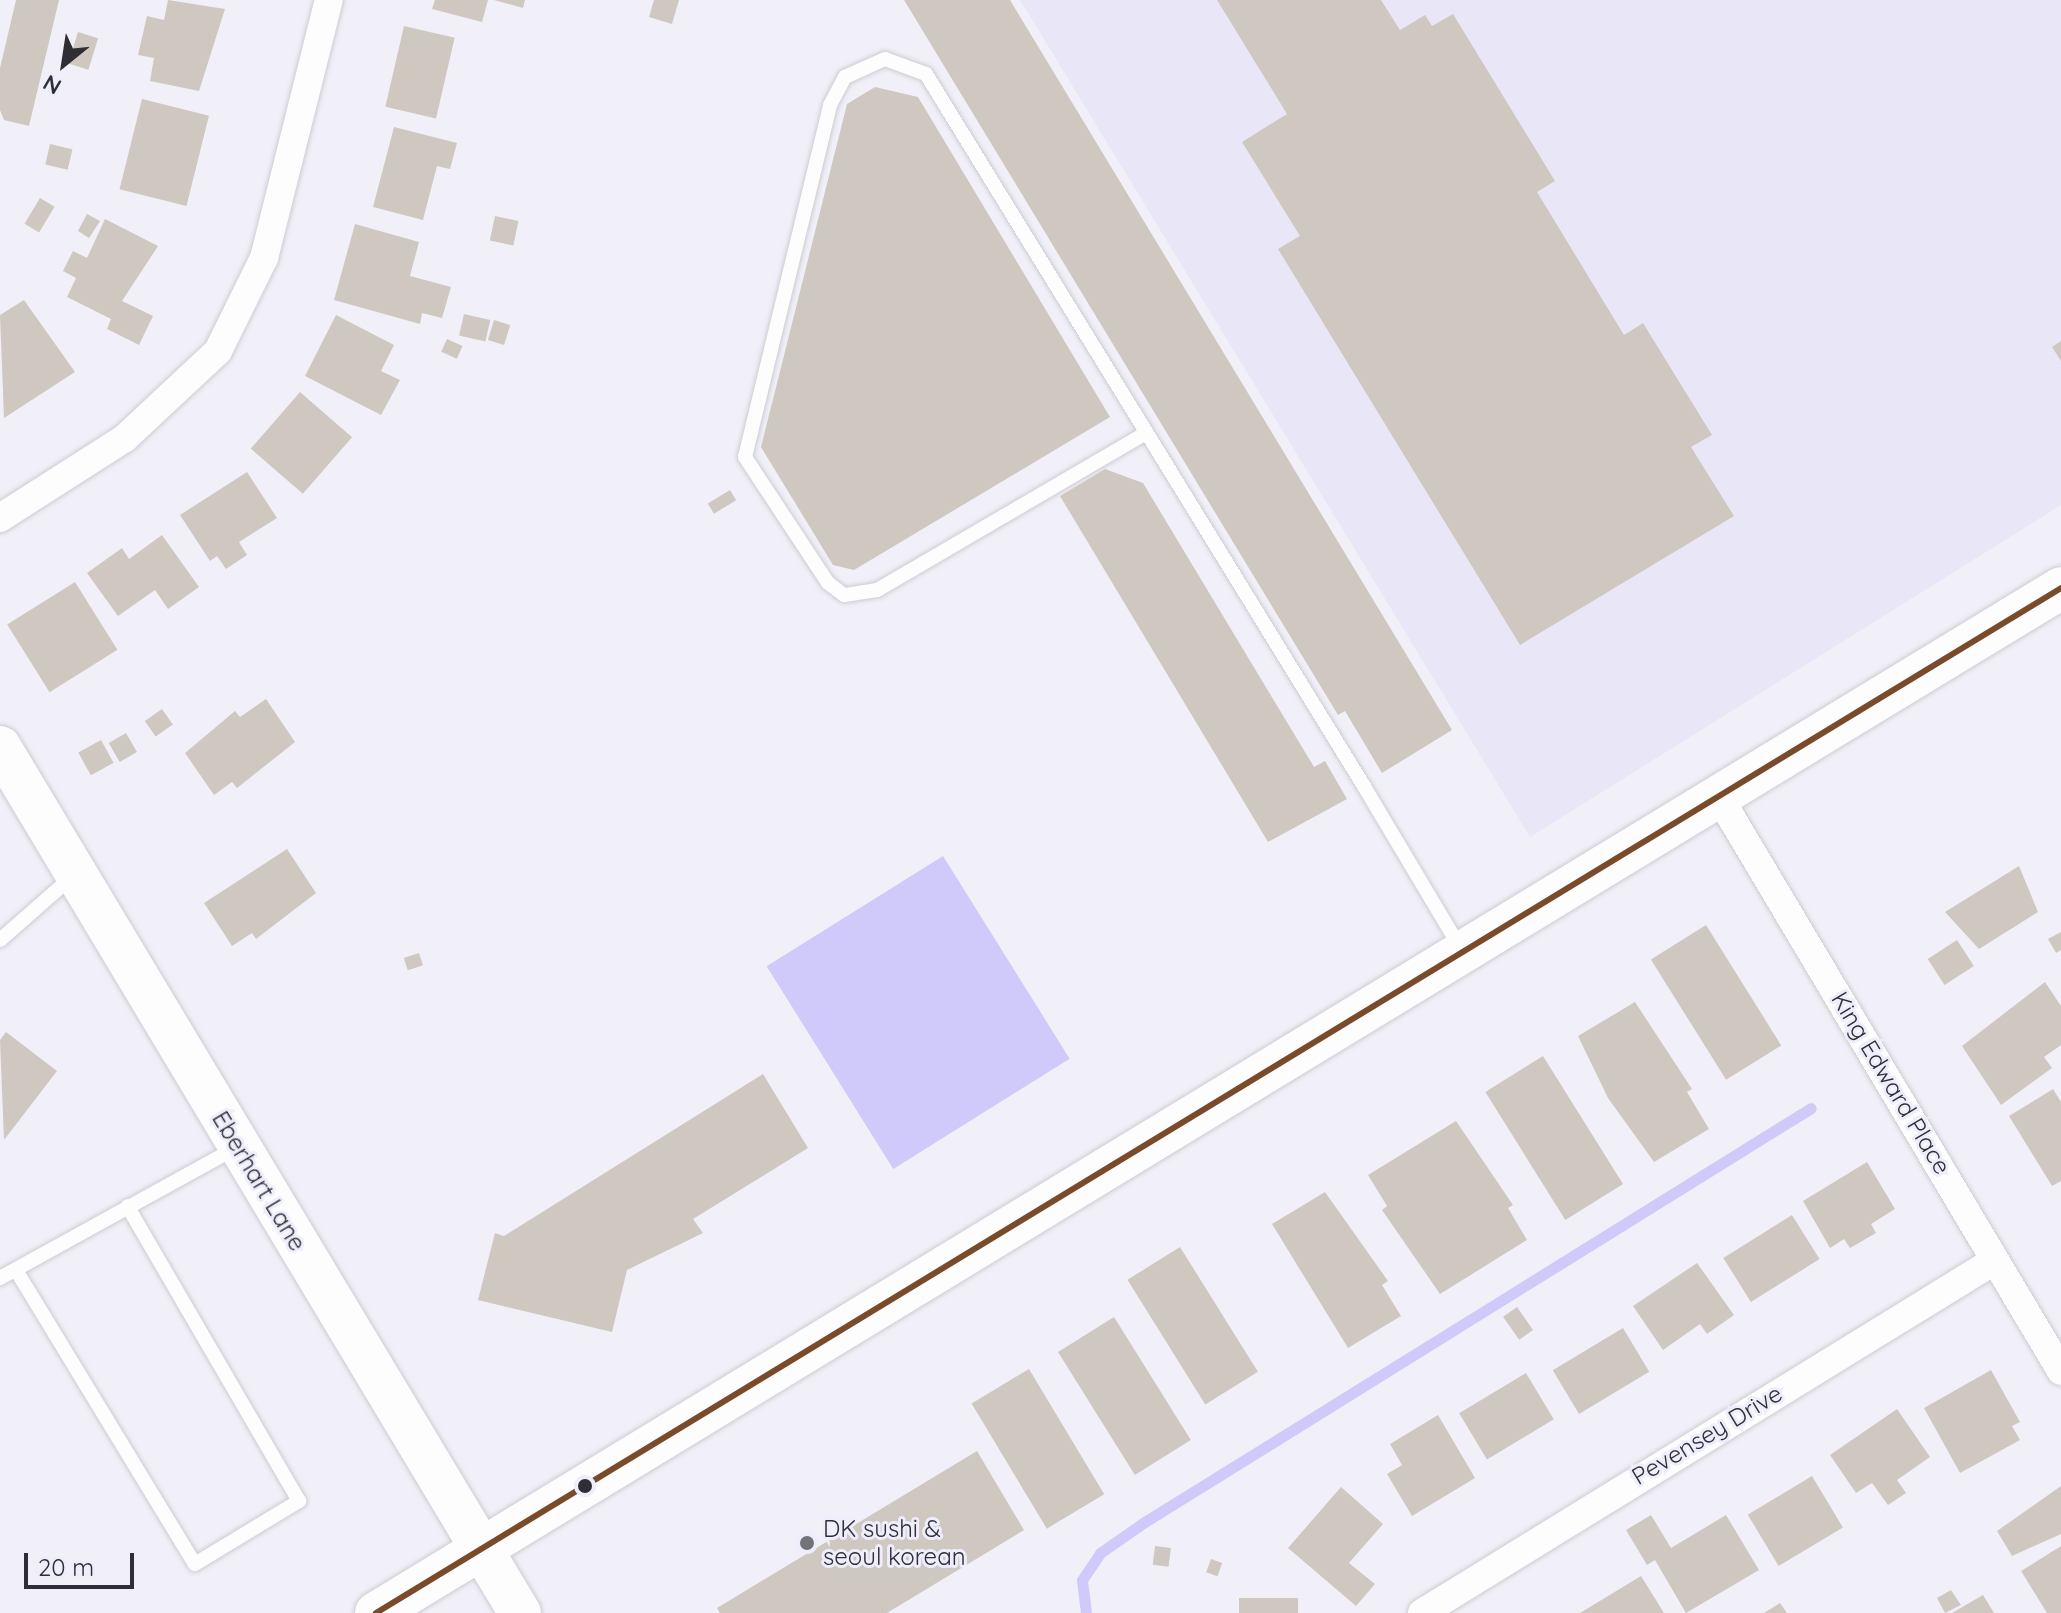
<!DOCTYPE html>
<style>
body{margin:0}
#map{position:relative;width:2061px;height:1613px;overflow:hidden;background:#f1f0f8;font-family:Quicksand,sans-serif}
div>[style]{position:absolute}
.built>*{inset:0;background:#e9e7f7}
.water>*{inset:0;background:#cfcaf9;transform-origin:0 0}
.stream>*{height:11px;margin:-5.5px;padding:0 5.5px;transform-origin:5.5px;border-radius:5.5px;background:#cfcaf9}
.building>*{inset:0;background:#cfc8c0;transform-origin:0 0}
.roads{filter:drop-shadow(0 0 2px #ccccd2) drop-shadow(0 0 2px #ccccd2)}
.lane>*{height:14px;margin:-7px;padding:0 7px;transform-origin:7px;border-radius:7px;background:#fdfdfe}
.street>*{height:28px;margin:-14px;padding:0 14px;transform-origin:14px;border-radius:14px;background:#fdfdfe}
.secondary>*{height:42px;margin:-21px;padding:0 21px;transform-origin:21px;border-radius:21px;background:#fdfdfe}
.bus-1>*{height:6px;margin:-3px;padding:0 3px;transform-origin:3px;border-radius:3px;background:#7a4b2a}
.dots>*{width:22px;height:22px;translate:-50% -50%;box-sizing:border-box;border:4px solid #eeedfc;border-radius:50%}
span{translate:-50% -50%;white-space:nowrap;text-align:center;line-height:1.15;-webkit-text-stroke:6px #eeedfc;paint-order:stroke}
.street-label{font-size:24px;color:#2e2e34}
.poi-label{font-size:24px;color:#2e2e34}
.left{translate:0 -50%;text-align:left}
.north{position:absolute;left:24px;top:24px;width:80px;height:80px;-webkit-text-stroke:6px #eeedfc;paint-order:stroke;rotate:210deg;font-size:22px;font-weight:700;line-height:32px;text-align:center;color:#2e2e34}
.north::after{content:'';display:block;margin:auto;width:28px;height:36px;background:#2e2e34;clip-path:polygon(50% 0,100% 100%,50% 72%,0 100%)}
.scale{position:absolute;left:24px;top:1553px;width:110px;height:36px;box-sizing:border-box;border:4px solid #2e2e34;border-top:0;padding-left:10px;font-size:24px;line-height:28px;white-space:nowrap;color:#2e2e34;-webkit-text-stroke:6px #eeedfc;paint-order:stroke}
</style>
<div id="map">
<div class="built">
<div style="clip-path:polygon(1020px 0,2061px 0,2061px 505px,1530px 837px)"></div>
</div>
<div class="water">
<div style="left:943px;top:856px;width:239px;height:208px;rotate:58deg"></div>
</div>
<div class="stream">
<div style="left:1086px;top:1613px;width:33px;rotate:-97deg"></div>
<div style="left:1082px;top:1580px;width:32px;rotate:-56deg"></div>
<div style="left:1100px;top:1553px;width:52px;rotate:-34.9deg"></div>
<div style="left:1143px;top:1523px;width:786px;rotate:-31.85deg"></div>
</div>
<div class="building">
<div style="clip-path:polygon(16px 0,59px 0,29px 126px,4px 120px,0 110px,0 68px)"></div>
<div style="clip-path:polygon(168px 0,225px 9px,199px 91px,150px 81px,154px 58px,138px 55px,147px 16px,164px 20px)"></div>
<div style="clip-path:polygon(435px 0,488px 0,482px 22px,432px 9px)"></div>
<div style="clip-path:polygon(494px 0,525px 0,523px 8px)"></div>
<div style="clip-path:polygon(654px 0,679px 0,672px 24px,649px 17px)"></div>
<div style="clip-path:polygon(904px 0,1010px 0,1452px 730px,1382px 773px,1345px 711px,1338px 715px)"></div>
<div style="clip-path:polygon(1217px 0,1381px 0,1400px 30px,1425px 15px,1432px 26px,1453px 14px,1555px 181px,1537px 192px,1624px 335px,1643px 323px,1712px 435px,1691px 447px,1734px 516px,1520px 645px,1278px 249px,1300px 236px,1242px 142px,1287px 114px)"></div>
<div style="left:404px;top:26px;width:52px;height:83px;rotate:13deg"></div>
<div style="left:78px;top:32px;width:21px;height:33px;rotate:17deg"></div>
<div style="clip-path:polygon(875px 87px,918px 97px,1110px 417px,854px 570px,833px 565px,761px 447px,847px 104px)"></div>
<div style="left:142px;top:99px;width:69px;height:93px;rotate:14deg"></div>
<div style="clip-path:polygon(394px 127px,457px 143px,450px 169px,437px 166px,423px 220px,373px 207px)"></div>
<div style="left:50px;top:144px;width:23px;height:21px;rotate:13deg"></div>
<div style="left:40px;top:198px;width:17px;height:30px;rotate:31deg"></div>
<div style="clip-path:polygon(87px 214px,100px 221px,89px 238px,78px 231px)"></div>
<div style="left:495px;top:216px;width:24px;height:25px;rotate:12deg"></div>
<div style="clip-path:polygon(105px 219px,158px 246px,122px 301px,153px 316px,139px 345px,107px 329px,111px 319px,67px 297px,76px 278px,63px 271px,73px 251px,87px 258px)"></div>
<div style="clip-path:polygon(355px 224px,419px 242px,410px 276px,451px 287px,442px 318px,422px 313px,420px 324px,334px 300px)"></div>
<div style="clip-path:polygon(24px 300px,75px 372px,4px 418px,0 315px)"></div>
<div style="left:464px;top:314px;width:27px;height:22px;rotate:13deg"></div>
<div style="clip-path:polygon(336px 315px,394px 345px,381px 371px,400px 380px,381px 415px,305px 376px)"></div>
<div style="left:494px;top:320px;width:17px;height:21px;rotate:17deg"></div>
<div style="left:447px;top:339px;width:17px;height:14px;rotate:24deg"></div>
<div style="clip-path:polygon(2061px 341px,2061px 361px,2052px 347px)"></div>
<div style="left:300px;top:392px;width:69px;height:75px;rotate:41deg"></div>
<div style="clip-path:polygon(1105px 469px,1143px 483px,1314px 767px,1325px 761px,1347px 799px,1268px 842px,1060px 496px)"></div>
<div style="clip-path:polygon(247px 472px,277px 518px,239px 542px,247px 555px,226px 569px,217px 556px,210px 561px,180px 515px)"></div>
<div style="left:730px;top:490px;width:12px;height:26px;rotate:59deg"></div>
<div style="clip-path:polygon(162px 535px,199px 587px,168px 609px,155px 590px,118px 616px,87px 573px,122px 548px,129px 559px)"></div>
<div style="left:75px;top:582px;width:80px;height:80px;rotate:58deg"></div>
<div style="clip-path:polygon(266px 699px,295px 742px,237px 788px,232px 782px,214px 795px,185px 753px,235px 711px,240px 717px)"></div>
<div style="left:162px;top:709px;width:19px;height:21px;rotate:55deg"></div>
<div style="left:126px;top:733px;width:22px;height:20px;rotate:60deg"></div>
<div style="left:101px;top:740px;width:26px;height:26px;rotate:61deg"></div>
<div style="clip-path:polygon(287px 849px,316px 893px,256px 939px,252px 933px,232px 946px,204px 903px)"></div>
<div style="clip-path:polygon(2019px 866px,2038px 912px,1979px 949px,1945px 912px)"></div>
<div style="left:1706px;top:925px;width:142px;height:65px;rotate:58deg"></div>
<div style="clip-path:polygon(2061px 932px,2061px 950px,2056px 953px,2048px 939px)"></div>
<div style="left:1957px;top:940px;width:31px;height:35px;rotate:57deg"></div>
<div style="left:419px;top:953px;width:13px;height:16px;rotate:72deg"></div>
<div style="clip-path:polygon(2045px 982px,2061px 1006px,2061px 1045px,2044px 1057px,2052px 1068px,2001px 1105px,1962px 1046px)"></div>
<div style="clip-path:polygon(1635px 1002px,1692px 1089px,1687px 1092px,1709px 1129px,1654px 1162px,1608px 1098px,1578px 1036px)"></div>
<div style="clip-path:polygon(6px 1032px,57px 1071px,4px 1140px,0 1040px)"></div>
<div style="left:1543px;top:1056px;width:151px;height:68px;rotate:58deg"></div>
<div style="clip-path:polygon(763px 1074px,808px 1148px,693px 1219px,703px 1233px,627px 1270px,612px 1332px,478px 1300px,495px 1233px,504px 1236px)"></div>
<div style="clip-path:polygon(2053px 1089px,2061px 1102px,2061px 1181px,2052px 1186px,2009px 1116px)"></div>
<div style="clip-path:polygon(1456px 1121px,1513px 1205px,1508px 1208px,1527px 1240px,1440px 1294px,1382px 1210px,1387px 1206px,1368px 1175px)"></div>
<div style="clip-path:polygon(1867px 1162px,1895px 1209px,1871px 1224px,1876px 1233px,1850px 1248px,1844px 1239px,1830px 1248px,1803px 1201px)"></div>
<div style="clip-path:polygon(1325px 1192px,1388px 1281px,1382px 1285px,1401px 1316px,1348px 1348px,1272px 1224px)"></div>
<div style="left:1792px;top:1215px;width:52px;height:81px;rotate:58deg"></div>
<div style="left:1180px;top:1247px;width:147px;height:62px;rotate:58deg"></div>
<div style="clip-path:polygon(1697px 1263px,1734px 1315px,1707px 1334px,1700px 1324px,1663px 1350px,1633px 1306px)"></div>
<div style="left:1517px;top:1307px;width:28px;height:17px;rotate:55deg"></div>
<div style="left:1114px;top:1317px;width:145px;height:66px;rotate:58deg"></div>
<div style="left:1623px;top:1328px;width:51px;height:82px;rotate:59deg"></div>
<div style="left:1029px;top:1369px;width:146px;height:67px;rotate:59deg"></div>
<div style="clip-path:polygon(1991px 1370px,2020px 1422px,2012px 1426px,2020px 1440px,1960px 1473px,1924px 1408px)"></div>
<div style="left:1526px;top:1373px;width:54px;height:78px;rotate:59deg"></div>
<div style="clip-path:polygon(1897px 1409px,1930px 1457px,1897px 1480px,1906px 1493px,1888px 1505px,1872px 1483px,1856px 1493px,1830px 1455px)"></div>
<div style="clip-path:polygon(1438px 1415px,1475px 1478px,1412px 1516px,1387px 1474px,1402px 1465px,1390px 1444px)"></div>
<div style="clip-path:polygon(977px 1451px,1024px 1530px,887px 1613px,720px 1613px,717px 1608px)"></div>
<div style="left:1812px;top:1476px;width:60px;height:75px;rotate:59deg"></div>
<div style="clip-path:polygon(2061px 1486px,2061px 1534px,2012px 1556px,1997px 1531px)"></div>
<div style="clip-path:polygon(1341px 1487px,1383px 1524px,1349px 1563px,1375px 1584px,1356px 1606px,1288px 1548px)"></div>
<div style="clip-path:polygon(1651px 1515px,1671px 1548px,1726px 1515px,1759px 1570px,1686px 1613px,1655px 1560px,1647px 1565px,1626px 1530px)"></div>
<div style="left:1155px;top:1546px;width:16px;height:19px;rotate:7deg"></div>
<div style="clip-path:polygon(2061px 1546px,2061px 1613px,2047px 1613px,2021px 1571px)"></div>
<div style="left:1211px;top:1559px;width:12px;height:14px;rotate:20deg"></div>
<div style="clip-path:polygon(1641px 1576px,1664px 1613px,1580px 1613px)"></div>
<div style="clip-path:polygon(1951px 1590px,1961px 1605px,1945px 1613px,1937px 1598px)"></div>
<div style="clip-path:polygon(1983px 1595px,1994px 1613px,1952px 1613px)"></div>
<div style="left:1298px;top:1598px;width:15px;height:59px;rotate:90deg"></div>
<div style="clip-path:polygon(1780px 1603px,1787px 1613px,1764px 1613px)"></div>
</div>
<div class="roads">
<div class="lane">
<div style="left:1146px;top:433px;width:311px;rotate:149.7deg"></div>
<div style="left:877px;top:590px;width:33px;rotate:171deg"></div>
<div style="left:844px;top:595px;width:20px;rotate:-143deg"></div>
<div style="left:828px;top:583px;width:151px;rotate:-123.4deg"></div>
<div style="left:745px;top:457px;width:362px;rotate:-76.4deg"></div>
<div style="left:830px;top:105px;width:32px;rotate:-62deg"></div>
<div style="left:845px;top:77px;width:44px;rotate:-24.2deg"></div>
<div style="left:885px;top:59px;width:44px;rotate:20.1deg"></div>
<div style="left:926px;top:74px;width:838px;rotate:58.41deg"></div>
<div style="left:1365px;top:788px;width:190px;rotate:59.2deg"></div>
<div style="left:0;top:940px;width:98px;rotate:-41.3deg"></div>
<div style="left:16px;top:1270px;width:344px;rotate:58.7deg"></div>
<div style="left:195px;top:1564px;width:122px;rotate:-31.2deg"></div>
<div style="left:299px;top:1501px;width:341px;rotate:-120.2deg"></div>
<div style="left:0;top:1278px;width:271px;rotate:-28.9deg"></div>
</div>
<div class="street">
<div style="left:0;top:518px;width:148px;rotate:-32.6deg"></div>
<div style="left:125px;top:438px;width:127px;rotate:-43.1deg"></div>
<div style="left:218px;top:351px;width:104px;rotate:-63.7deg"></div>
<div style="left:264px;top:258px;width:266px;rotate:-75.9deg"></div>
<div style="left:1719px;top:797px;width:668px;rotate:59.21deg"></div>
<div style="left:1422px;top:1613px;width:672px;rotate:-31.61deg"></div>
</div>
<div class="secondary">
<div style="left:0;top:747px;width:1010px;rotate:59.02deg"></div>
<div style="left:376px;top:1613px;width:1972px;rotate:-31.31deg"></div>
</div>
</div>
<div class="bus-1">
<div style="left:376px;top:1613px;width:1972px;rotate:-31.31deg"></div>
</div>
<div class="dots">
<div style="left:585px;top:1486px;background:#2e2e34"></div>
<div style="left:807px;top:1543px;background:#727279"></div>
</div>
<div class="street-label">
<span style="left:1891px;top:1083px;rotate:59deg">King Edward Place</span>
<span style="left:259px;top:1181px;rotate:59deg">Eberhart Lane</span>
<span style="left:1707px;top:1435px;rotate:-31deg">Pevensey Drive</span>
</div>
<div class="poi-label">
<span class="left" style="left:823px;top:1543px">DK sushi &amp;<br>seoul korean</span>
</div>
<div class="north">N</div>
<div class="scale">20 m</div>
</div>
